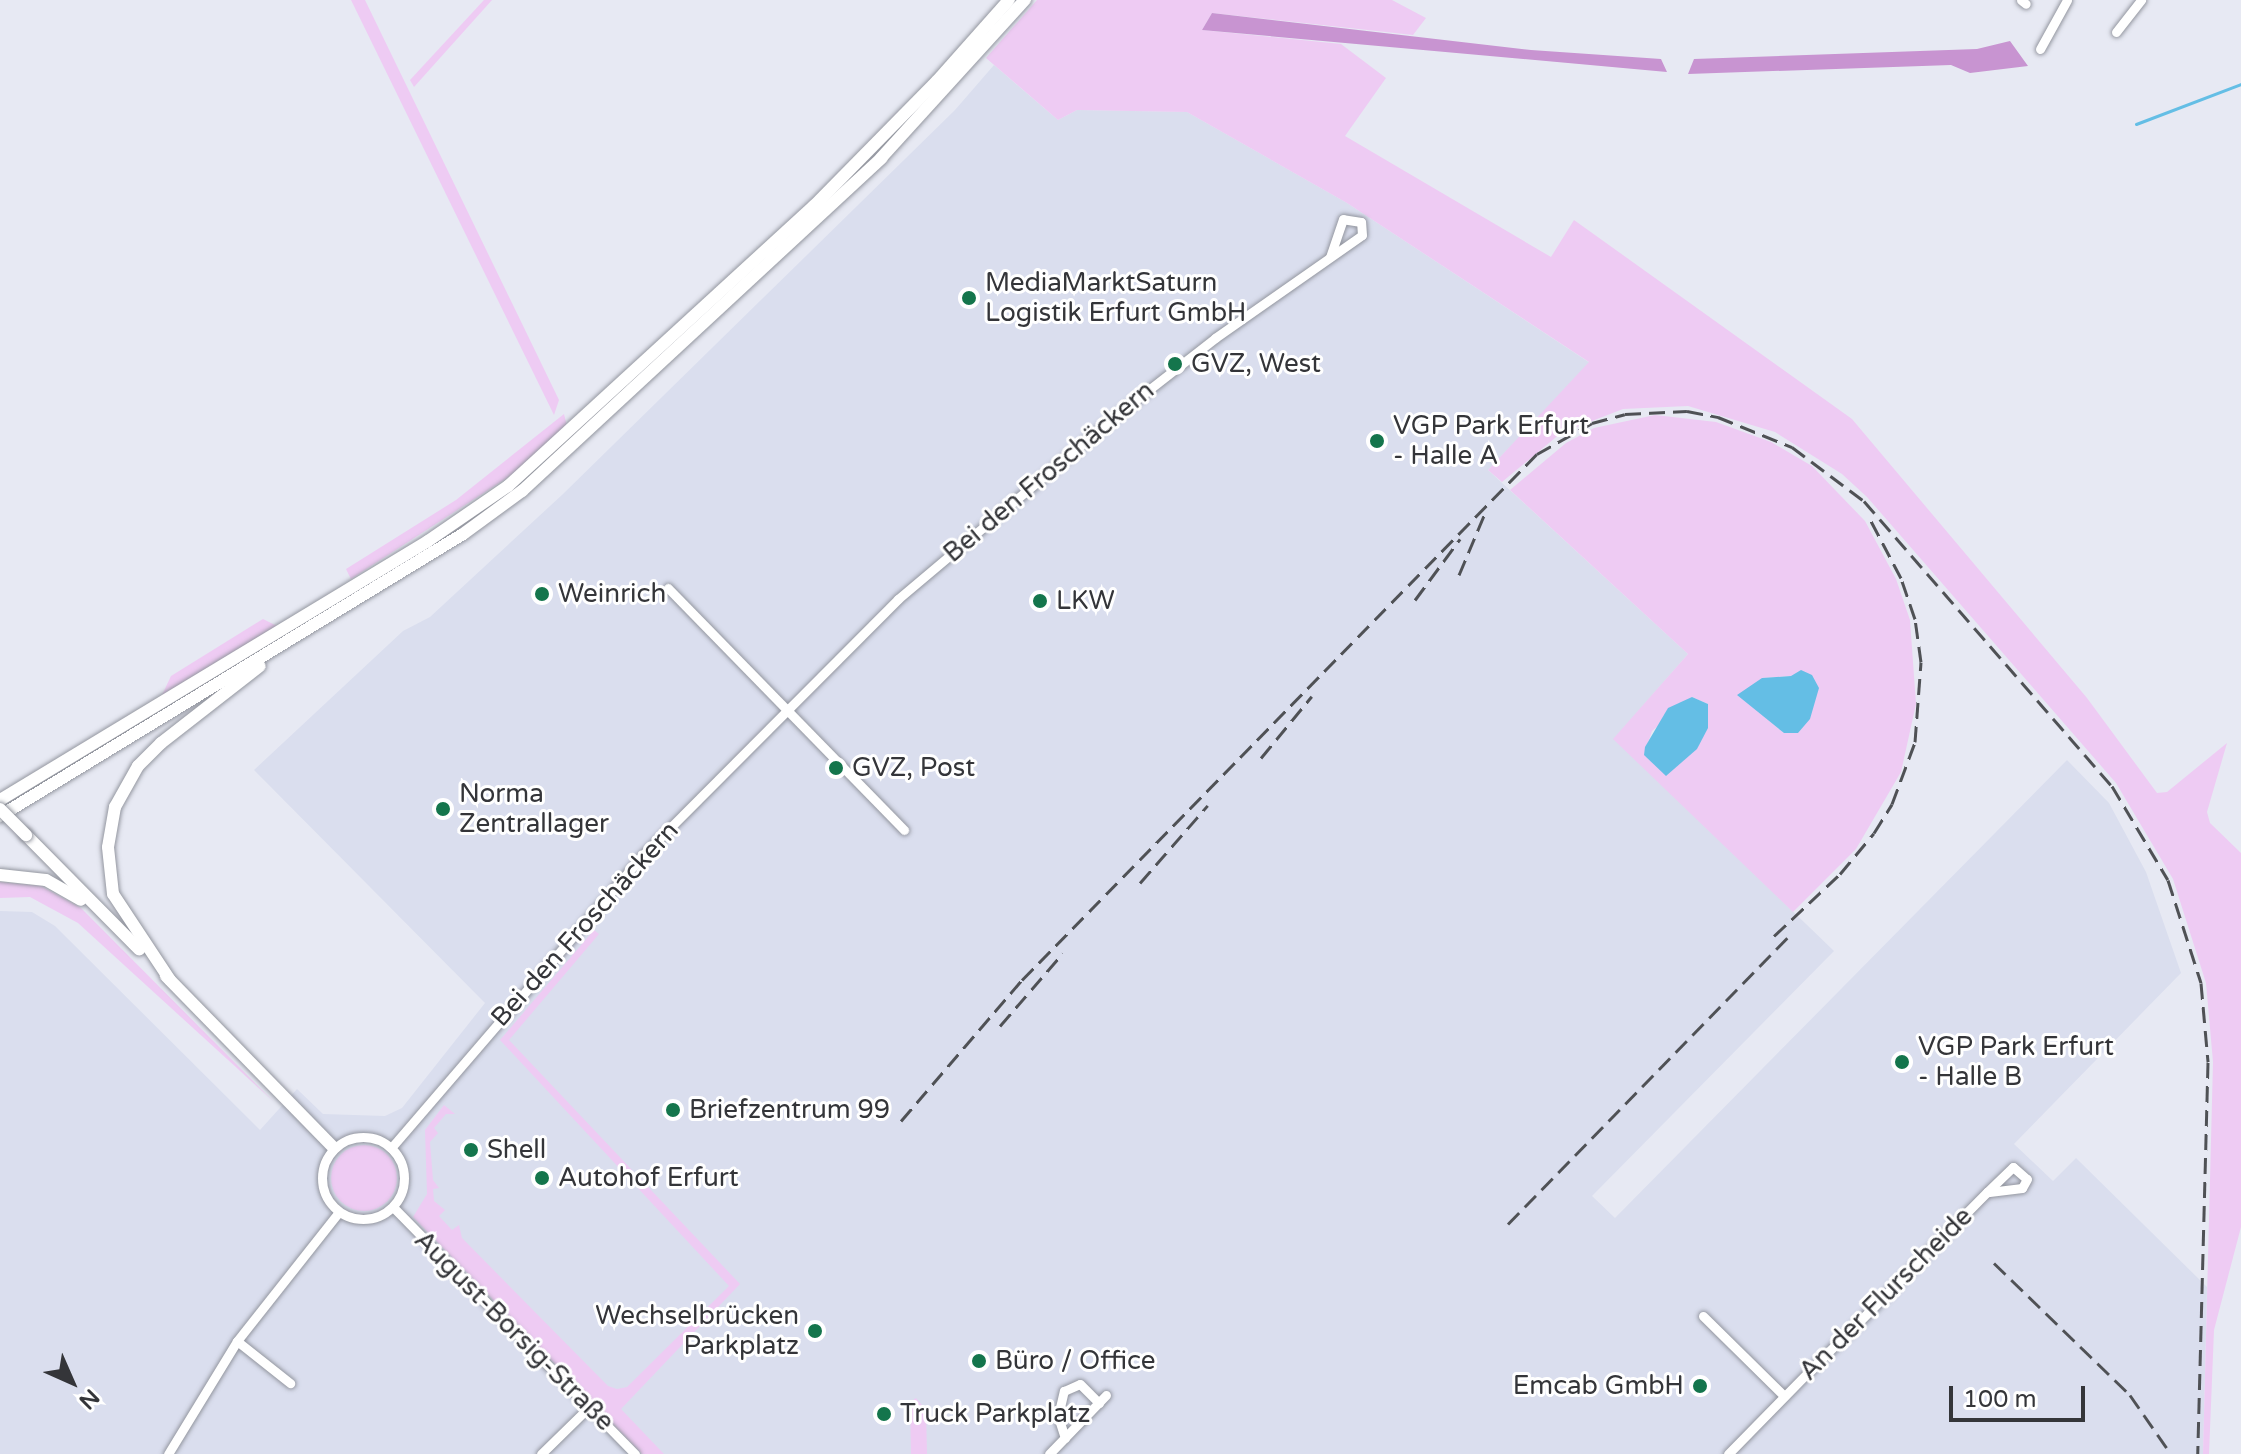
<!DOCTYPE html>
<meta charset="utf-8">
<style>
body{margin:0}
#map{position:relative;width:2241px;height:1454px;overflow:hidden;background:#e7e9f3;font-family:"Varela Round",sans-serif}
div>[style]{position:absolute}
.built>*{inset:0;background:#dadeee}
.green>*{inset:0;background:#eecbf3}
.round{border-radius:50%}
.forest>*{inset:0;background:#c894d1}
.water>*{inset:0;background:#64bee5}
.stream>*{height:3px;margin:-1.5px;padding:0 1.5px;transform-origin:1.5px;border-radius:1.5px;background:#64bee5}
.roads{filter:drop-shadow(0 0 2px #93969f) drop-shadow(0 0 2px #93969f)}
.minor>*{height:9px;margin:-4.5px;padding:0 4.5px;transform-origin:4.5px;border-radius:4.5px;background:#fff}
.minor>.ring{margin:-4.5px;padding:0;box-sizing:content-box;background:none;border:9px solid #fff;border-radius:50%}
.highway>*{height:12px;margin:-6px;padding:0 6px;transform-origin:6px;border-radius:6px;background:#fff}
.rail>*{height:3px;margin-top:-1.5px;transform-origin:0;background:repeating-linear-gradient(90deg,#4f5155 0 16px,transparent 0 24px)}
.bridges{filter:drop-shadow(0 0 2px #93969f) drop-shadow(0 0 2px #93969f)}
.highway-bridge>*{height:12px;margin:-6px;padding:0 6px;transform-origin:6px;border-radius:6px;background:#fff}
.dots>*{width:22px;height:22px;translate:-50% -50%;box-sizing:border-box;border:4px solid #fff;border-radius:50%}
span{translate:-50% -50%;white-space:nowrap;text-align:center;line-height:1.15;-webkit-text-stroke:6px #fff;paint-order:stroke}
.poi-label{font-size:26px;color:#343539}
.left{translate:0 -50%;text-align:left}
.right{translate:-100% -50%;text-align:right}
.street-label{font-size:26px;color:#343539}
.north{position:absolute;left:32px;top:1342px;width:80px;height:80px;-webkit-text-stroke:6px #fff;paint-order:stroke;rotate:135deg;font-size:22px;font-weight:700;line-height:32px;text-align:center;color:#343539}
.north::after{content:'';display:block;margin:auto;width:28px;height:36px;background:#343539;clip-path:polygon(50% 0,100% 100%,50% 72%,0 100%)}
.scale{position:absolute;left:1949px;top:1386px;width:136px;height:36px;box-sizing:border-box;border:4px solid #343539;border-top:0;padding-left:10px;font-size:24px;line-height:28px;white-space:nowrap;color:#343539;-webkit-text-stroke:6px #fff;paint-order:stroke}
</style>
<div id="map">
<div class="built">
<div style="clip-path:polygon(994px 65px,1058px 120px,1077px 110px,1187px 112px,1347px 203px,1590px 363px,1488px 470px,1688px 654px,1614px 739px,1834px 951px,1592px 1196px,1615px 1218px,2067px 760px,2109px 803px,2146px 872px,2181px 973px,2014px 1144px,2053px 1181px,2076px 1158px,2207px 1287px,2203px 1454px,0 1454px,0 911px,32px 912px,55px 926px,260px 1130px,297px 1089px,323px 1114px,385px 1116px,402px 1108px,485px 1003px,254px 770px,403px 631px,430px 617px,563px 494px,955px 110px)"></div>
</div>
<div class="green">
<div style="clip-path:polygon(351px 0,365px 0,559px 400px,554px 415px)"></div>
<div style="clip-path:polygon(484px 0,492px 0,414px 87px,410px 80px)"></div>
<div style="clip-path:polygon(1037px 0,1392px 0,1426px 18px,1413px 35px,1212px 13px,1202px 30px,1341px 44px,1386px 78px,1345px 136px,1551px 257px,1574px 220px,1852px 419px,2087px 698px,2157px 793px,2167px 792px,2227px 743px,2207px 812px,2210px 823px,2241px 853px,2241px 1227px,2214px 1330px,2209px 1454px,2203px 1454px,2213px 1062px,2206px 983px,2173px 879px,2116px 783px,1867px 497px,1842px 474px,1775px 432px,1688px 406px,1623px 409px,1561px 433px,1502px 482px,1488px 470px,1589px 362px,1347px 203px,1187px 112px,1077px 110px,1058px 120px,986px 58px)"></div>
<div style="clip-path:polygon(564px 414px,567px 426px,516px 472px,351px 579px,346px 569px,456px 500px)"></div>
<div style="clip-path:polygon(evenodd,1655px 415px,1716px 422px,1771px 442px,1812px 466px,1865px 521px,1896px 579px,1910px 620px,1916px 704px,1901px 772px,1856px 849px,1793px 912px,1613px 739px,1688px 654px,1510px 490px,1566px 443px,1594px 428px,1655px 415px,1791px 676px,1807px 721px,1798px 733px,1784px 733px,1752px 706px,1762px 678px,1791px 676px,1655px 415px,1692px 697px,1708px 704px,1644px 755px,1652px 731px,1692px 697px)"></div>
<div style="clip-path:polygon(263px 619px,277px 626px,162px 695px,171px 676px)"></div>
<div style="clip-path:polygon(0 882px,41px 886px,81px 908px,273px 1101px,78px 923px,30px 897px,0 898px)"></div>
<div style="clip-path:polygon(594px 930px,599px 934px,509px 1040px,740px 1284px,621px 1409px,664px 1454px,642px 1454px,413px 1217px,427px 1194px,425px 1130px,444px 1105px,455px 1114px,446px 1114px,434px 1128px,438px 1133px,430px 1142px,433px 1180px,439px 1188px,433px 1189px,434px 1201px,445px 1210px,439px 1216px,452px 1230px,459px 1225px,462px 1238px,608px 1386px,617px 1389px,627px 1387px,729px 1286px,500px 1040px)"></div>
<div class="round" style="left:331px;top:1145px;width:66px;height:66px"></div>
<div style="clip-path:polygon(916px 1398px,926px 1410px,927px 1454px,911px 1454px,910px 1402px)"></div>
</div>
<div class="forest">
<div style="clip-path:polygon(1212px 13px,1531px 50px,1661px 59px,1667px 72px,1202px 30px)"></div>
<div style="clip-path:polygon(2010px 41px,2028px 66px,1970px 73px,1951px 65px,1688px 74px,1694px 59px,1977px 49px)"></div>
</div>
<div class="water">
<div style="clip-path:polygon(1801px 670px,1812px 675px,1819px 688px,1810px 719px,1798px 733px,1784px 733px,1737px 695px,1762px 678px,1791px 676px)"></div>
<div style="clip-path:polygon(1692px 697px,1708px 704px,1708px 728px,1697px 749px,1666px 776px,1644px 755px,1645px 747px,1668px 708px)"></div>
</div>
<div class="stream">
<div style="left:2136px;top:124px;width:112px;rotate:-20.9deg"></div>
</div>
<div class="roads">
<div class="minor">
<div style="left:2021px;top:0;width:6px;rotate:39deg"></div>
<div style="left:2116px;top:32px;width:41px;rotate:-52deg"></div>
<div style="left:2040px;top:49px;width:56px;rotate:-61.1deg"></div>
<div style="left:668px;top:588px;width:338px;rotate:45.7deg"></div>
<div class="ring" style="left:322px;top:1137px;width:73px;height:73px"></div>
<div style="left:391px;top:1148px;width:384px;rotate:-49.3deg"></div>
<div style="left:641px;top:857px;width:364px;rotate:-45.1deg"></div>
<div style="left:898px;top:599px;width:282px;rotate:-40.1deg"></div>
<div style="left:1114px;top:417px;width:128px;rotate:-38deg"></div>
<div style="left:1215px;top:338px;width:179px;rotate:-35deg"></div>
<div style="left:1362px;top:235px;width:13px;rotate:-94deg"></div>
<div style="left:1361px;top:222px;width:18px;rotate:-171deg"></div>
<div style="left:1343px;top:219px;width:40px;rotate:108.9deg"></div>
<div style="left:393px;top:1207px;width:346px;rotate:45.6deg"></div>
<div style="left:1703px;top:1316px;width:114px;rotate:44.6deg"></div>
<div style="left:237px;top:1341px;width:68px;rotate:38.4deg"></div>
<div style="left:1065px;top:1438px;width:23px;rotate:-108deg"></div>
<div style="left:1058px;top:1416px;width:26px;rotate:-77deg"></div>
<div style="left:1064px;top:1391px;width:17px;rotate:-24deg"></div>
<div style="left:1080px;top:1384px;width:27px;rotate:45deg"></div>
<div style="left:168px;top:1454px;width:132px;rotate:-58.6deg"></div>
<div style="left:237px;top:1341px;width:164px;rotate:-51.7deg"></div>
<div style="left:541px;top:1454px;width:67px;rotate:-44.4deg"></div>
<div style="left:1049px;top:1454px;width:82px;rotate:-46deg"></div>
<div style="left:1728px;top:1454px;width:136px;rotate:-45.6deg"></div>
<div style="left:1823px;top:1357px;width:29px;rotate:-44deg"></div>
<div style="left:1844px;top:1337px;width:204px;rotate:-45.4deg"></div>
<div style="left:1987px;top:1192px;width:36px;rotate:-44deg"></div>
<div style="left:2013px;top:1167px;width:18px;rotate:41deg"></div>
<div style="left:2027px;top:1179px;width:10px;rotate:119deg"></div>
<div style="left:2022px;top:1188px;width:35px;rotate:173deg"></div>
</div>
<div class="highway">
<div style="left:0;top:800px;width:500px;rotate:-31.18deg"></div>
<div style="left:428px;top:541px;width:97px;rotate:-34.5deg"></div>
<div style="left:508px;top:486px;width:415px;rotate:-42.5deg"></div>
<div style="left:814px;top:206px;width:175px;rotate:-45.5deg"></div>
<div style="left:937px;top:81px;width:108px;rotate:-48.4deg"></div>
<div style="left:0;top:816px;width:542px;rotate:-31.34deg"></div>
<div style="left:463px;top:534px;width:73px;rotate:-36.1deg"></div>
<div style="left:522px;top:491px;width:490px;rotate:-42.8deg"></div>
<div style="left:881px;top:158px;width:214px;rotate:-47.7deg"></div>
<div style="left:26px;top:835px;width:161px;rotate:45.3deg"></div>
<div style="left:0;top:875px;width:46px;rotate:6.2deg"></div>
<div style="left:46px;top:880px;width:40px;rotate:29.7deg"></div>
<div style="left:166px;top:976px;width:240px;rotate:45.7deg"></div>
<div style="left:170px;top:980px;width:103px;rotate:-123.5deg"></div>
<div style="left:113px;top:894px;width:47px;rotate:-96.1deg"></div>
<div style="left:108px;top:847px;width:41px;rotate:-80.1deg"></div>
<div style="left:115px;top:807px;width:47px;rotate:-60.7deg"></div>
<div style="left:138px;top:766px;width:33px;rotate:-45deg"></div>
<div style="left:161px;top:743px;width:125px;rotate:-37.9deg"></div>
</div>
</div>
<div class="rail">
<div style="left:1459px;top:575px;width:67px;rotate:-67.2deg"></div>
<div style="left:1415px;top:600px;width:76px;rotate:-53.6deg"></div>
<div style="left:1261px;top:758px;width:80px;rotate:-50.6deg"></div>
<div style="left:1140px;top:883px;width:103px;rotate:-48.9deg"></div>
<div style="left:1774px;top:936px;width:91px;rotate:-43.2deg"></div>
<div style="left:1840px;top:874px;width:53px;rotate:-50.3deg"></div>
<div style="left:1874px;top:833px;width:34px;rotate:-58deg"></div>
<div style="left:1892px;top:804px;width:66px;rotate:-69.6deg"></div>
<div style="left:1915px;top:742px;width:80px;rotate:-85.7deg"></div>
<div style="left:1921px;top:662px;width:43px;rotate:-97.9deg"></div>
<div style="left:1915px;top:619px;width:43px;rotate:-108.9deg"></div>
<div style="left:1901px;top:578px;width:67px;rotate:-117.7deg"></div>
<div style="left:1000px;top:1026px;width:96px;rotate:-49.2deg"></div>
<div style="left:901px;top:1121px;width:186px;rotate:-49.4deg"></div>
<div style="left:1022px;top:980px;width:736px;rotate:-45.61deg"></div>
<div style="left:1537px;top:454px;width:63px;rotate:-29.4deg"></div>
<div style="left:1592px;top:423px;width:34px;rotate:-15deg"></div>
<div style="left:1625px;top:414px;width:62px;rotate:-2.8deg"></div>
<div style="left:1687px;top:411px;width:32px;rotate:11deg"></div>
<div style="left:1718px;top:417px;width:80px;rotate:22.1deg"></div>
<div style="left:1792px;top:447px;width:90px;rotate:36.9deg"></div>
<div style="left:1864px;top:501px;width:378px;rotate:49deg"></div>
<div style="left:2112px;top:786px;width:109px;rotate:59.2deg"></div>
<div style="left:2168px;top:880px;width:108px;rotate:72.2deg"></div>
<div style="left:2201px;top:983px;width:79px;rotate:84.9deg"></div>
<div style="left:2208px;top:1062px;width:392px;rotate:91.5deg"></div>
<div style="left:1508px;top:1224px;width:408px;rotate:-45.7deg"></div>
<div style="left:1994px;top:1263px;width:190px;rotate:44.1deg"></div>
<div style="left:2130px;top:1395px;width:72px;rotate:55.2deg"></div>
</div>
<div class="bridges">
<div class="highway-bridge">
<div style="left:0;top:809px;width:37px;rotate:45deg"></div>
</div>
</div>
<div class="dots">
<div style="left:969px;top:298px;background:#14754c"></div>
<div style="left:1175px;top:364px;background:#14754c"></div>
<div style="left:1377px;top:441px;background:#14754c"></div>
<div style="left:542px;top:594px;background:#14754c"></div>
<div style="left:1040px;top:601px;background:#14754c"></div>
<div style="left:836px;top:768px;background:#14754c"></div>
<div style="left:443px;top:809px;background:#14754c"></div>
<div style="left:1902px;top:1062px;background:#14754c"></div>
<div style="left:673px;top:1110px;background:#14754c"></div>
<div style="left:471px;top:1150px;background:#14754c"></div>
<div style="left:542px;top:1178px;background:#14754c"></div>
<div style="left:815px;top:1331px;background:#14754c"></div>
<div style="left:979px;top:1361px;background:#14754c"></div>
<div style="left:1700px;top:1386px;background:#14754c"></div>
<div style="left:884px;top:1414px;background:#14754c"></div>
</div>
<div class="poi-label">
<span class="left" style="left:985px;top:298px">MediaMarktSaturn<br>Logistik Erfurt GmbH</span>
<span class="left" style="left:1191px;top:364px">GVZ, West</span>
<span class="left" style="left:1393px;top:441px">VGP Park Erfurt<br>- Halle A</span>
<span class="left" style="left:558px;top:594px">Weinrich</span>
<span class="left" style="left:1056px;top:601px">LKW</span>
<span class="left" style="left:852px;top:768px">GVZ, Post</span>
<span class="left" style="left:459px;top:809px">Norma<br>Zentrallager</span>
<span class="left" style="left:1918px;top:1062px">VGP Park Erfurt<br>- Halle B</span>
<span class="left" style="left:689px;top:1110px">Briefzentrum 99</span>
<span class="left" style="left:487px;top:1150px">Shell</span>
<span class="left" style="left:558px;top:1178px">Autohof Erfurt</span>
<span class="right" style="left:799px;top:1331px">Wechselbrücken<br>Parkplatz</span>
<span class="left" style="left:995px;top:1361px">Büro / Office</span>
<span class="right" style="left:1684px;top:1386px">Emcab GmbH</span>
<span class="left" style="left:900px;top:1414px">Truck Parkplatz</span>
</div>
<div class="street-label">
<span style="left:1049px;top:472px;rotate:-40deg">Bei den Froschäckern</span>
<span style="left:585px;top:924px;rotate:-48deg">Bei den Froschäckern</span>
<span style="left:1886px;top:1294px;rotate:-45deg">An der Flurscheide</span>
<span style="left:514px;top:1331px;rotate:45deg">August-Borsig-Straße</span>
</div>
<div class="north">N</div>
<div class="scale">100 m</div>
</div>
